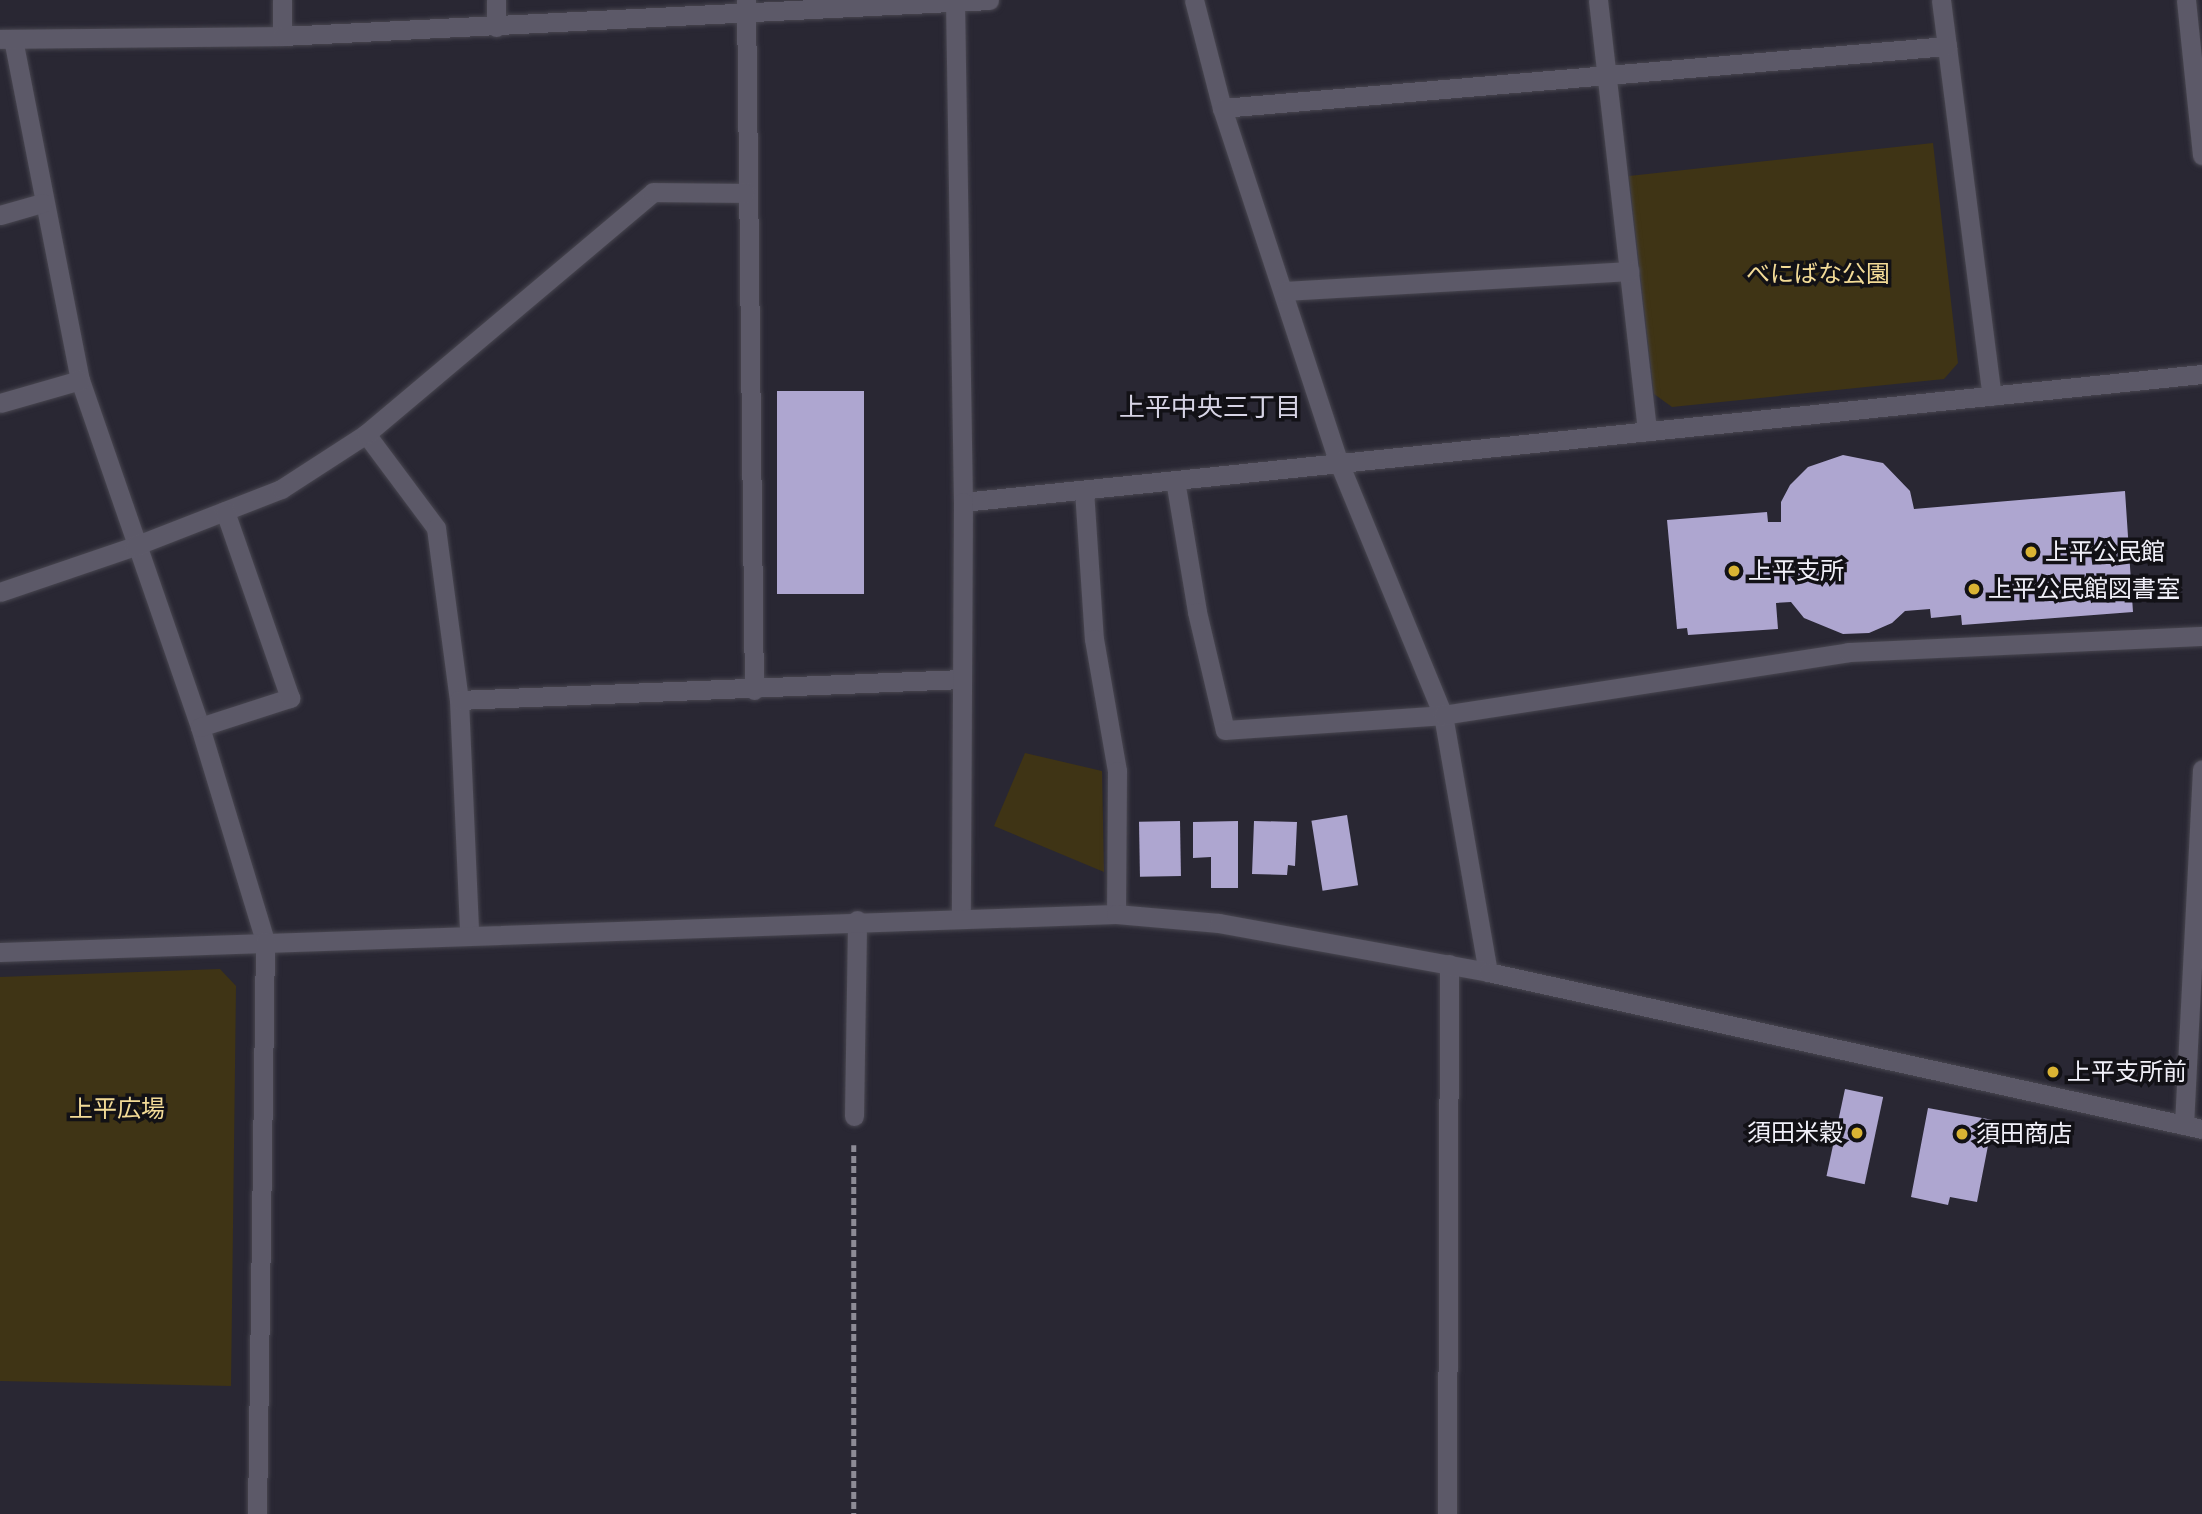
<!DOCTYPE html>
<meta charset="utf-8">
<style>
body{margin:0}
#map{position:relative;width:2202px;height:1514px;overflow:hidden;background:#292733;font-family:Figtree,"Noto Sans JP",sans-serif}
div>[style]{position:absolute}
.green>*{inset:0;background:#3f3415}
.building>*{inset:0;background:#aea6d0;transform-origin:0 0}
.path>*{height:4.5px;margin-top:-2.25px;transform-origin:0;background:repeating-linear-gradient(90deg,#8d8b96 0 7px,transparent 0 10.5px)}
.roads{filter:drop-shadow(0 0 2px #484650) drop-shadow(0 0 2px #484650)}
.minor>*{height:19px;margin:-9.5px;padding:0 9.5px;transform-origin:9.5px;border-radius:9.5px;background:#5c5968}
.tertiary>*{height:19px;margin:-9.5px;padding:0 9.5px;transform-origin:9.5px;border-radius:9.5px;background:#5c5968}
.dots>*{width:19px;height:19px;translate:-50% -50%;box-sizing:border-box;border:4px solid #121116;border-radius:50%}
span{translate:-50% -50%;white-space:nowrap;text-align:center;line-height:1.15;-webkit-text-stroke:7px #121116;paint-order:stroke}
.park-label{font-size:24px;color:#f3db97}
.poi-label{font-size:24px;color:#f1f0f9}
.left{translate:0 -50%;text-align:left}
.right{translate:-100% -50%;text-align:right}
.neighbourhood-label{font-size:26px;color:#d7d4e5}
</style>
<div id="map">
<div class="green">
<div style="clip-path:polygon(1933px 143px,1958px 363px,1944px 379px,1672px 407px,1654px 394px,1629px 176px)"></div>
<div style="clip-path:polygon(1025px 753px,1102px 771px,1104px 872px,994px 826px)"></div>
<div style="clip-path:polygon(220px 969px,236px 986px,231px 1386px,0 1381px,0 977px)"></div>
</div>
<div class="building">
<div style="left:864px;top:391px;width:203px;height:87px;rotate:90deg"></div>
<div style="clip-path:polygon(1843px 455px,1883px 463px,1910px 491px,1914px 509px,2125px 491px,2133px 612px,1962px 625px,1961px 615px,1931px 618px,1930px 609px,1905px 611px,1892px 623px,1869px 633px,1843px 634px,1804px 618px,1791px 602px,1776px 603px,1778px 629px,1688px 635px,1687px 628px,1677px 629px,1667px 520px,1767px 512px,1768px 522px,1781px 522px,1781px 502px,1790px 485px,1808px 467px)"></div>
<div style="left:1347px;top:815px;width:71px;height:36px;rotate:81deg"></div>
<div style="left:1180px;top:821px;width:55px;height:41px;rotate:89deg"></div>
<div style="clip-path:polygon(1238px 821px,1238px 888px,1211px 888px,1211px 857px,1193px 858px,1193px 822px)"></div>
<div style="clip-path:polygon(1254px 821px,1297px 822px,1295px 866px,1288px 865px,1287px 875px,1252px 874px)"></div>
<div style="left:1845px;top:1089px;width:39px;height:89px;rotate:12deg"></div>
<div style="clip-path:polygon(1928px 1108px,1993px 1120px,1977px 1202px,1950px 1197px,1948px 1205px,1911px 1197px)"></div>
</div>
<div class="path">
<div style="left:854px;top:1145px;width:369px;rotate:90deg"></div>
</div>
<div class="roads">
<div class="minor">
<div style="left:282px;top:0;width:36px;rotate:90deg"></div>
<div style="left:496px;top:0;width:27px;rotate:90deg"></div>
<div style="left:746px;top:0;width:690px;rotate:89.34deg"></div>
<div style="left:1194px;top:0;width:112px;rotate:75.5deg"></div>
<div style="left:1222px;top:108px;width:374px;rotate:71.8deg"></div>
<div style="left:1339px;top:463px;width:273px;rotate:67.6deg"></div>
<div style="left:1443px;top:715px;width:261px;rotate:80.1deg"></div>
<div style="left:1598px;top:0;width:434px;rotate:83.5deg"></div>
<div style="left:1941px;top:0;width:399px;rotate:82.7deg"></div>
<div style="left:2186px;top:0;width:156px;rotate:84.1deg"></div>
<div style="left:13px;top:39px;width:348px;rotate:78.9deg"></div>
<div style="left:80px;top:380px;width:367px;rotate:70.9deg"></div>
<div style="left:200px;top:727px;width:224px;rotate:73.1deg"></div>
<div style="left:1222px;top:108px;width:728px;rotate:-4.89deg"></div>
<div style="left:0;top:215px;width:44px;rotate:-15.9deg"></div>
<div style="left:1285px;top:291px;width:345px;rotate:-3.3deg"></div>
<div style="left:0;top:403px;width:83px;rotate:-16deg"></div>
<div style="left:366px;top:434px;width:117px;rotate:53.3deg"></div>
<div style="left:436px;top:528px;width:174px;rotate:82.4deg"></div>
<div style="left:459px;top:700px;width:233px;rotate:87.5deg"></div>
<div style="left:1175px;top:480px;width:134px;rotate:80.5deg"></div>
<div style="left:1197px;top:612px;width:121px;rotate:76.7deg"></div>
<div style="left:1225px;top:730px;width:219px;rotate:-3.9deg"></div>
<div style="left:1443px;top:715px;width:410px;rotate:-8.8deg"></div>
<div style="left:1848px;top:652px;width:354px;rotate:-2.6deg"></div>
<div style="left:1084px;top:490px;width:149px;rotate:86.2deg"></div>
<div style="left:1094px;top:639px;width:134px;rotate:80.1deg"></div>
<div style="left:1117px;top:771px;width:143px;rotate:90.4deg"></div>
<div style="left:963px;top:502px;width:1246px;rotate:-5.9deg"></div>
<div style="left:0;top:592px;width:143px;rotate:-18.8deg"></div>
<div style="left:135px;top:546px;width:157px;rotate:-21.3deg"></div>
<div style="left:281px;top:489px;width:101px;rotate:-32.9deg"></div>
<div style="left:366px;top:434px;width:375px;rotate:-40.1deg"></div>
<div style="left:653px;top:192px;width:92px;rotate:0.6deg"></div>
<div style="left:459px;top:700px;width:503px;rotate:-2.39deg"></div>
<div style="left:200px;top:727px;width:95px;rotate:-17.9deg"></div>
<div style="left:290px;top:698px;width:198px;rotate:-109.2deg"></div>
<div style="left:854px;top:1116px;width:196px;rotate:-89.1deg"></div>
<div style="left:2184px;top:1125px;width:356px;rotate:-87.1deg"></div>
<div style="left:1447px;top:1514px;width:550px;rotate:-89.79deg"></div>
</div>
<div class="tertiary">
<div style="left:955px;top:0;width:502px;rotate:89.09deg"></div>
<div style="left:963px;top:502px;width:414px;rotate:90.3deg"></div>
<div style="left:0;top:39px;width:282px;rotate:-0.6deg"></div>
<div style="left:282px;top:36px;width:708px;rotate:-2.91deg"></div>
<div style="left:0;top:952px;width:1117px;rotate:-1.95deg"></div>
<div style="left:1116px;top:914px;width:103px;rotate:5deg"></div>
<div style="left:1219px;top:923px;width:273px;rotate:10.3deg"></div>
<div style="left:1488px;top:972px;width:731px;rotate:12.4deg"></div>
<div style="left:257px;top:1514px;width:573px;rotate:-89.2deg"></div>
</div>
</div>
<div class="dots">
<div style="left:2031px;top:552px;background:#dab333"></div>
<div style="left:1734px;top:571px;background:#dab333"></div>
<div style="left:1974px;top:589px;background:#dab333"></div>
<div style="left:2053px;top:1072px;background:#dab333"></div>
<div style="left:1857px;top:1133px;background:#dab333"></div>
<div style="left:1962px;top:1134px;background:#dab333"></div>
</div>
<div class="park-label">
<span style="left:1818px;top:274px">べにばな公園</span>
<span style="left:117px;top:1109px">上平広場</span>
</div>
<div class="poi-label">
<span class="left" style="left:2045px;top:552px">上平公民館</span>
<span class="left" style="left:1748px;top:571px">上平支所</span>
<span class="left" style="left:1988px;top:589px">上平公民館図書室</span>
<span class="left" style="left:2067px;top:1072px">上平支所前</span>
<span class="right" style="left:1843px;top:1133px">須田米穀</span>
<span class="left" style="left:1976px;top:1134px">須田商店</span>
</div>
<div class="neighbourhood-label">
<span style="left:1210px;top:408px">上平中央三丁目</span>
</div>
</div>
